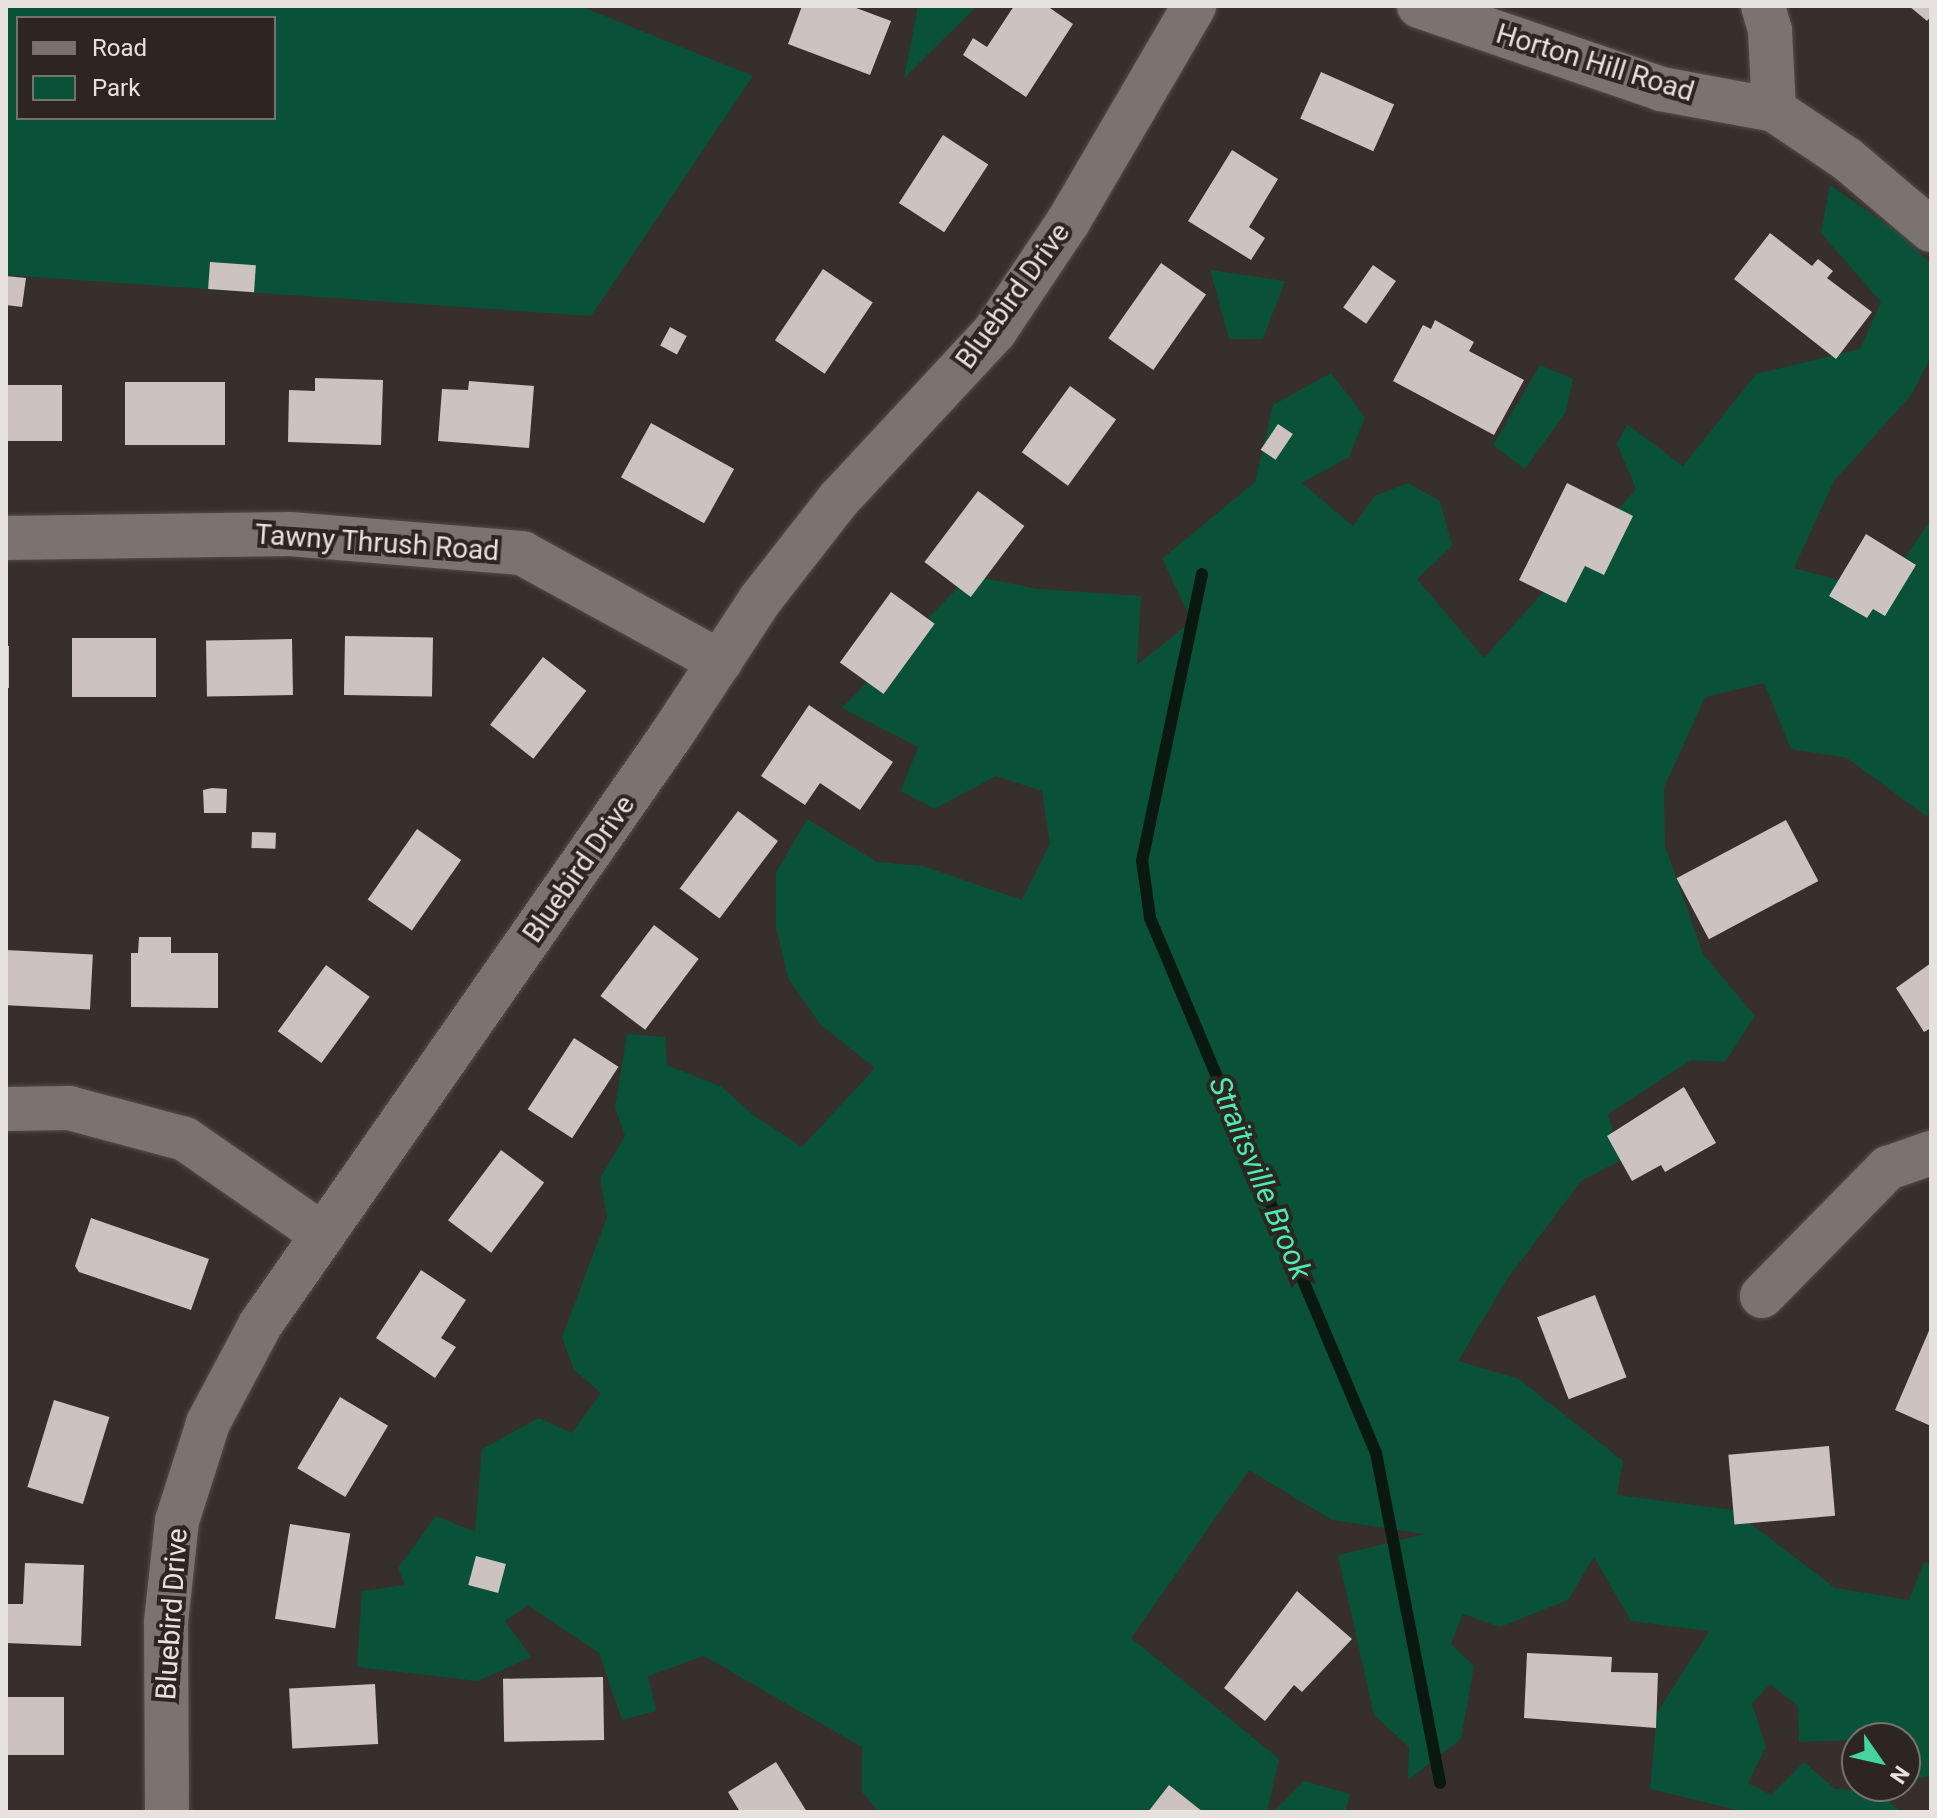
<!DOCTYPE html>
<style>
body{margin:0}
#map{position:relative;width:1937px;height:1818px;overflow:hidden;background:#362f2c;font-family:Roboto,sans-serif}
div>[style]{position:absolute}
.green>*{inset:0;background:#0a5139}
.stream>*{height:12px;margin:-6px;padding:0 6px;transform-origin:6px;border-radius:6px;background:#091912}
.building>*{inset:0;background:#ccc3c0;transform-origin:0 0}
.roads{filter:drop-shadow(0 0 2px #524c4a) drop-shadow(0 0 2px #524c4a)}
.street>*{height:44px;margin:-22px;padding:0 22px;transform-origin:22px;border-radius:22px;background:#7b7370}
.secondary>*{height:44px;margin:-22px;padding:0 22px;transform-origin:22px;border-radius:22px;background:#7b7370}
span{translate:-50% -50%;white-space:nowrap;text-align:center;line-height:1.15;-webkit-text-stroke:8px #2c2522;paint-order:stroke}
.street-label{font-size:28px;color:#e7e2e0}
.water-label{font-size:30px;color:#4cebb1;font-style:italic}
.frame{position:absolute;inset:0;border:8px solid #e7e2e0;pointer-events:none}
.legend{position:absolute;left:16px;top:16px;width:260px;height:104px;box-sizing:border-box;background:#2c2522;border:2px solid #77716e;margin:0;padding:10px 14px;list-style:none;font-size:24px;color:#e7e2e0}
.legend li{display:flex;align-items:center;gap:16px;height:40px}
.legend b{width:40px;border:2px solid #77716e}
.north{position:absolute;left:1841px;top:1722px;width:80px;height:80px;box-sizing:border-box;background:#2c2522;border:2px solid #77716e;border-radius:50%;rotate:124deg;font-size:22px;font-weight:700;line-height:32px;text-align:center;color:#e7e2e0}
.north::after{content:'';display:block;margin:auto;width:28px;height:36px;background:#45d49f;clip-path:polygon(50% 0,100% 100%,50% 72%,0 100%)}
</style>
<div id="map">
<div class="green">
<div style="clip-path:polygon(evenodd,6px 6px,580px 6px,753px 76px,591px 316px,6px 275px,6px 6px,18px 18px,274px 18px,274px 118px,18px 118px,18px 18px)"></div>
<div style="clip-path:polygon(918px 6px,977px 6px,904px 78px)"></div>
<div style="clip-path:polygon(1830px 185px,1899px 233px,1931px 264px,1931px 356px,1912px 394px,1834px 481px,1794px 568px,1882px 592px,1931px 519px,1931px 813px,1926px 816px,1847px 758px,1791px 749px,1764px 683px,1705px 697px,1664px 788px,1665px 846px,1703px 954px,1755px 1016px,1725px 1062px,1691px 1060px,1608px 1114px,1621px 1160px,1581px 1181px,1508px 1278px,1458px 1361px,1519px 1379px,1623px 1461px,1617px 1495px,1733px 1510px,1835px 1588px,1909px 1600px,1924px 1562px,1931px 1564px,1931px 1776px,1905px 1780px,1905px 1738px,1799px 1742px,1798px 1706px,1770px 1684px,1752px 1704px,1766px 1747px,1748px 1783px,1771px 1795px,1804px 1762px,1835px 1789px,1876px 1791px,1901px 1812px,1746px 1812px,1650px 1789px,1657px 1713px,1709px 1631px,1631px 1621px,1594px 1557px,1568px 1600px,1500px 1627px,1463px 1614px,1451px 1644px,1474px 1666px,1461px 1739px,1408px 1780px,1409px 1747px,1374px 1715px,1338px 1555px,1425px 1534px,1332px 1520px,1249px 1470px,1131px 1638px,1279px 1759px,1267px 1812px,879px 1812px,862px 1792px,862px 1747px,704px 1656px,648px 1676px,656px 1711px,622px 1720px,599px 1653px,528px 1605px,505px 1621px,531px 1657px,478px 1681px,357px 1667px,362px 1591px,405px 1585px,398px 1568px,436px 1516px,475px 1532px,482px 1449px,539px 1418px,572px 1433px,601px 1393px,574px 1370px,562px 1338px,607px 1217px,600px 1178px,625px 1136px,615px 1107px,627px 1034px,665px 1037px,667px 1065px,722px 1087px,752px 1114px,802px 1147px,875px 1068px,820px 1024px,788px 978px,776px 927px,776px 873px,807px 819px,877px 862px,923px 866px,1022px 900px,1050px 844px,1042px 791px,996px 776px,934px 809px,901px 791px,918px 747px,842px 708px,970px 575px,1038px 589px,1141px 596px,1137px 665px,1192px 621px,1162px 559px,1255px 482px,1273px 405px,1331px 373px,1365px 417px,1349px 457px,1302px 483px,1353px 526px,1375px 496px,1408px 483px,1440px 501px,1452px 546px,1417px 579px,1484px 658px,1636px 489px,1617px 444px,1627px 424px,1683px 466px,1756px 374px,1860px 349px,1881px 302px,1821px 233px)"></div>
<div style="clip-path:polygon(1210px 270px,1285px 281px,1263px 339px,1229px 339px)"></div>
<div style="clip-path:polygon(1540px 365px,1573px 379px,1566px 412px,1525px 469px,1493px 445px)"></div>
<div style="clip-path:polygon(1304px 1781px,1350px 1794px,1345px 1812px,1273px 1812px)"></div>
</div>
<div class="stream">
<div style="left:1202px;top:574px;width:292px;rotate:101.8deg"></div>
<div style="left:1142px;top:860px;width:59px;rotate:82.1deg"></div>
<div style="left:1150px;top:918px;width:581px;rotate:67.1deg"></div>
<div style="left:1376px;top:1453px;width:336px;rotate:79deg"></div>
</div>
<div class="building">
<div style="clip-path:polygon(802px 6px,851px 6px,891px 21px,870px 75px,788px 44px)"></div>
<div style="clip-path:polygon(1014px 6px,1047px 6px,1073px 24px,1026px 97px,963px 55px,973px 38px,987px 47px)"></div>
<div style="clip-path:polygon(1909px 6px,1931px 6px,1931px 16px,1927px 21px)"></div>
<div style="left:1321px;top:72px;width:80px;height:51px;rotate:24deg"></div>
<div style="left:943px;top:135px;width:54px;height:81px;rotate:33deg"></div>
<div style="clip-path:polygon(1232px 150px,1278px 179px,1249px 227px,1265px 238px,1251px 260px,1188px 221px)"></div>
<div style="clip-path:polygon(1770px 233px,1812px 266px,1818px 259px,1833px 271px,1827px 278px,1872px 312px,1836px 359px,1734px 279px)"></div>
<div style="left:210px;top:262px;width:46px;height:27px;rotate:4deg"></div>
<div style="left:1161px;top:263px;width:55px;height:92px;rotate:35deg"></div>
<div style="left:1373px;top:265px;width:28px;height:52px;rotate:35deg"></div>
<div style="left:823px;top:269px;width:60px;height:86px;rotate:34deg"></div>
<div style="clip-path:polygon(6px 276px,26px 278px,22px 307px,6px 305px)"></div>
<div style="clip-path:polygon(1435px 320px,1474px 342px,1469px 351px,1524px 380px,1494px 435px,1393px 381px,1423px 325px,1431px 329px)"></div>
<div style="left:670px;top:327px;width:19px;height:21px;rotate:28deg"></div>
<div style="clip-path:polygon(315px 378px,383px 380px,381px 445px,288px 442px,289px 390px,315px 391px)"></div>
<div style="clip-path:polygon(469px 381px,534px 386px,529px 448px,438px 441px,442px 389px,468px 390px)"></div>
<div style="left:125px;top:382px;width:100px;height:63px"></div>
<div style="left:6px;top:385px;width:56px;height:56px"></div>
<div style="left:1070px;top:386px;width:57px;height:82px;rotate:36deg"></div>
<div style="left:651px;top:423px;width:95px;height:62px;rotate:29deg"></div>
<div style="left:1278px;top:424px;width:18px;height:31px;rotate:34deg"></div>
<div style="clip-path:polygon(1567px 483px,1633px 516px,1604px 575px,1585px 566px,1566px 603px,1519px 580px)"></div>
<div style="left:978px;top:491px;width:58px;height:89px;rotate:37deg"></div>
<div style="clip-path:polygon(1866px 534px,1916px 565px,1885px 616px,1873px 609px,1867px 618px,1829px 596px)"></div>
<div style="left:891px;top:592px;width:54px;height:87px;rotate:36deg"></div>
<div style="left:345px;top:636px;width:88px;height:59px;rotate:1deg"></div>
<div style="left:72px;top:638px;width:84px;height:59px"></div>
<div style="left:292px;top:639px;width:56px;height:86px;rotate:89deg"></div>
<div style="left:6px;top:646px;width:3px;height:42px"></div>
<div style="left:543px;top:657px;width:55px;height:86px;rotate:38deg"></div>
<div style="clip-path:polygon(809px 705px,893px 762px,860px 810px,820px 783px,805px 805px,761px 776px)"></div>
<div style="clip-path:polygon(212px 788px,227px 789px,226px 813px,204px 813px,203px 790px)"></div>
<div style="left:738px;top:811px;width:50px;height:97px;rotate:37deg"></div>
<div style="left:1786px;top:820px;width:69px;height:124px;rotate:62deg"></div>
<div style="left:417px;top:829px;width:54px;height:86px;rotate:35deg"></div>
<div style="left:252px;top:832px;width:24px;height:16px;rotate:2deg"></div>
<div style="left:654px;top:925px;width:56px;height:89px;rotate:37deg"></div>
<div style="clip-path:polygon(139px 937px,171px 937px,171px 953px,218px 953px,218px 1008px,131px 1007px,131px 953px,138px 953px)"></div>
<div style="left:6px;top:950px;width:87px;height:55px;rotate:3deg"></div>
<div style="clip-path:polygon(1931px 963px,1931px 1028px,1924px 1032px,1896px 988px)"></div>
<div style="left:326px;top:965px;width:54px;height:82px;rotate:36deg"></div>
<div style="left:574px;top:1038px;width:53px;height:85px;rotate:33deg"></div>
<div style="clip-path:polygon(1684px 1087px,1716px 1143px,1665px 1172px,1661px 1165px,1632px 1181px,1607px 1136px)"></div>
<div style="left:501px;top:1150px;width:54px;height:88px;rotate:37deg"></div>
<div style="clip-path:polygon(91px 1218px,209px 1259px,191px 1310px,79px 1272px,75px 1266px)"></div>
<div style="clip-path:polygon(421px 1270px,466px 1300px,441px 1338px,456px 1347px,435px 1378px,376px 1338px)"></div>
<div style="left:1595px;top:1295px;width:88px;height:62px;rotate:69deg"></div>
<div style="clip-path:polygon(1931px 1326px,1931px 1426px,1895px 1410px)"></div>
<div style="left:340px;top:1397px;width:56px;height:83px;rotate:31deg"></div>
<div style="left:54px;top:1400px;width:58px;height:91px;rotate:17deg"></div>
<div style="left:1829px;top:1446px;width:70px;height:101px;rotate:85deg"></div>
<div style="left:290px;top:1524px;width:61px;height:96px;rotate:9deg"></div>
<div style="left:476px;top:1556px;width:31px;height:30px;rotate:15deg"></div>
<div style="clip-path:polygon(25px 1563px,84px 1565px,81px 1646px,6px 1643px,6px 1604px,23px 1604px)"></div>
<div style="clip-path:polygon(1297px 1591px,1352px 1639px,1302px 1692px,1294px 1685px,1265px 1721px,1224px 1688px)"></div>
<div style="clip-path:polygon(1527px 1653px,1612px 1657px,1611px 1672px,1658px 1673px,1656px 1728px,1524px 1718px)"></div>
<div style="left:603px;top:1677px;width:63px;height:100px;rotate:89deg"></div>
<div style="left:375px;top:1684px;width:60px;height:86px;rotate:87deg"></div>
<div style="left:6px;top:1697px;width:58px;height:58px"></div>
<div style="clip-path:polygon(776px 1762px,807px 1812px,740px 1812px,728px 1792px)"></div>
<div style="clip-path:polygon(1169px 1785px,1203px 1812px,1148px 1812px)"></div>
</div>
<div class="roads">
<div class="street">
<div style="left:6px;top:538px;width:284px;rotate:-0.8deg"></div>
<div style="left:290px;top:534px;width:233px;rotate:4.7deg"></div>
<div style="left:522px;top:553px;width:226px;rotate:28.8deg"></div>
<div style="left:6px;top:1109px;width:63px;rotate:-0.9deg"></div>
<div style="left:69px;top:1108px;width:120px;rotate:15deg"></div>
<div style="left:185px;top:1139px;width:168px;rotate:34.8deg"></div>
<div style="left:1762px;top:1296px;width:180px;rotate:-45.5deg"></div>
<div style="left:1888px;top:1168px;width:46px;rotate:-19.2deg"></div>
<div style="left:167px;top:1812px;width:190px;rotate:-90.3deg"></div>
<div style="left:166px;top:1622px;width:102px;rotate:-83.8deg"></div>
<div style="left:177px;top:1521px;width:103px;rotate:-72.4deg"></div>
<div style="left:208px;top:1423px;width:111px;rotate:-62deg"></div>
<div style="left:260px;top:1325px;width:720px;rotate:-55.12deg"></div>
<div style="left:672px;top:734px;width:160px;rotate:-56.7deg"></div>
<div style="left:760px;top:600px;width:128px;rotate:-52deg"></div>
<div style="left:839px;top:499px;width:229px;rotate:-47.1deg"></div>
<div style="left:995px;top:331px;width:131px;rotate:-56.2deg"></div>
<div style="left:1068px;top:222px;width:250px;rotate:-59.7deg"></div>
</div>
<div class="secondary">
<div style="left:1419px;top:6px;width:256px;rotate:18.9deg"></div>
<div style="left:1661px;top:89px;width:115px;rotate:10.5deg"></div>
<div style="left:1774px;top:110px;width:88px;rotate:33.9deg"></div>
<div style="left:1847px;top:159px;width:110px;rotate:40.2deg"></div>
<div style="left:1763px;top:6px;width:26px;rotate:74deg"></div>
<div style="left:1770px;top:31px;width:79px;rotate:87.1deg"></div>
</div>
</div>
<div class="street-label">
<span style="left:1595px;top:63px;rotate:17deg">Horton Hill Road</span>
<span style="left:1013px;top:296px;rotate:-54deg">Bluebird Drive</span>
<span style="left:377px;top:543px;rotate:4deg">Tawny Thrush Road</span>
<span style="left:579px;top:869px;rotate:-55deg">Bluebird Drive</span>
<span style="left:172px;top:1614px;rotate:-86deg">Bluebird Drive</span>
</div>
<div class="water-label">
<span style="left:1260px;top:1178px;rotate:67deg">Straitsville Brook</span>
</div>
<div class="frame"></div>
<ul class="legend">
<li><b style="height:10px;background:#7b7370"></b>Road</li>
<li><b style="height:22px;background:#0a5139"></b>Park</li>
</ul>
<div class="north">N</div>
</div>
